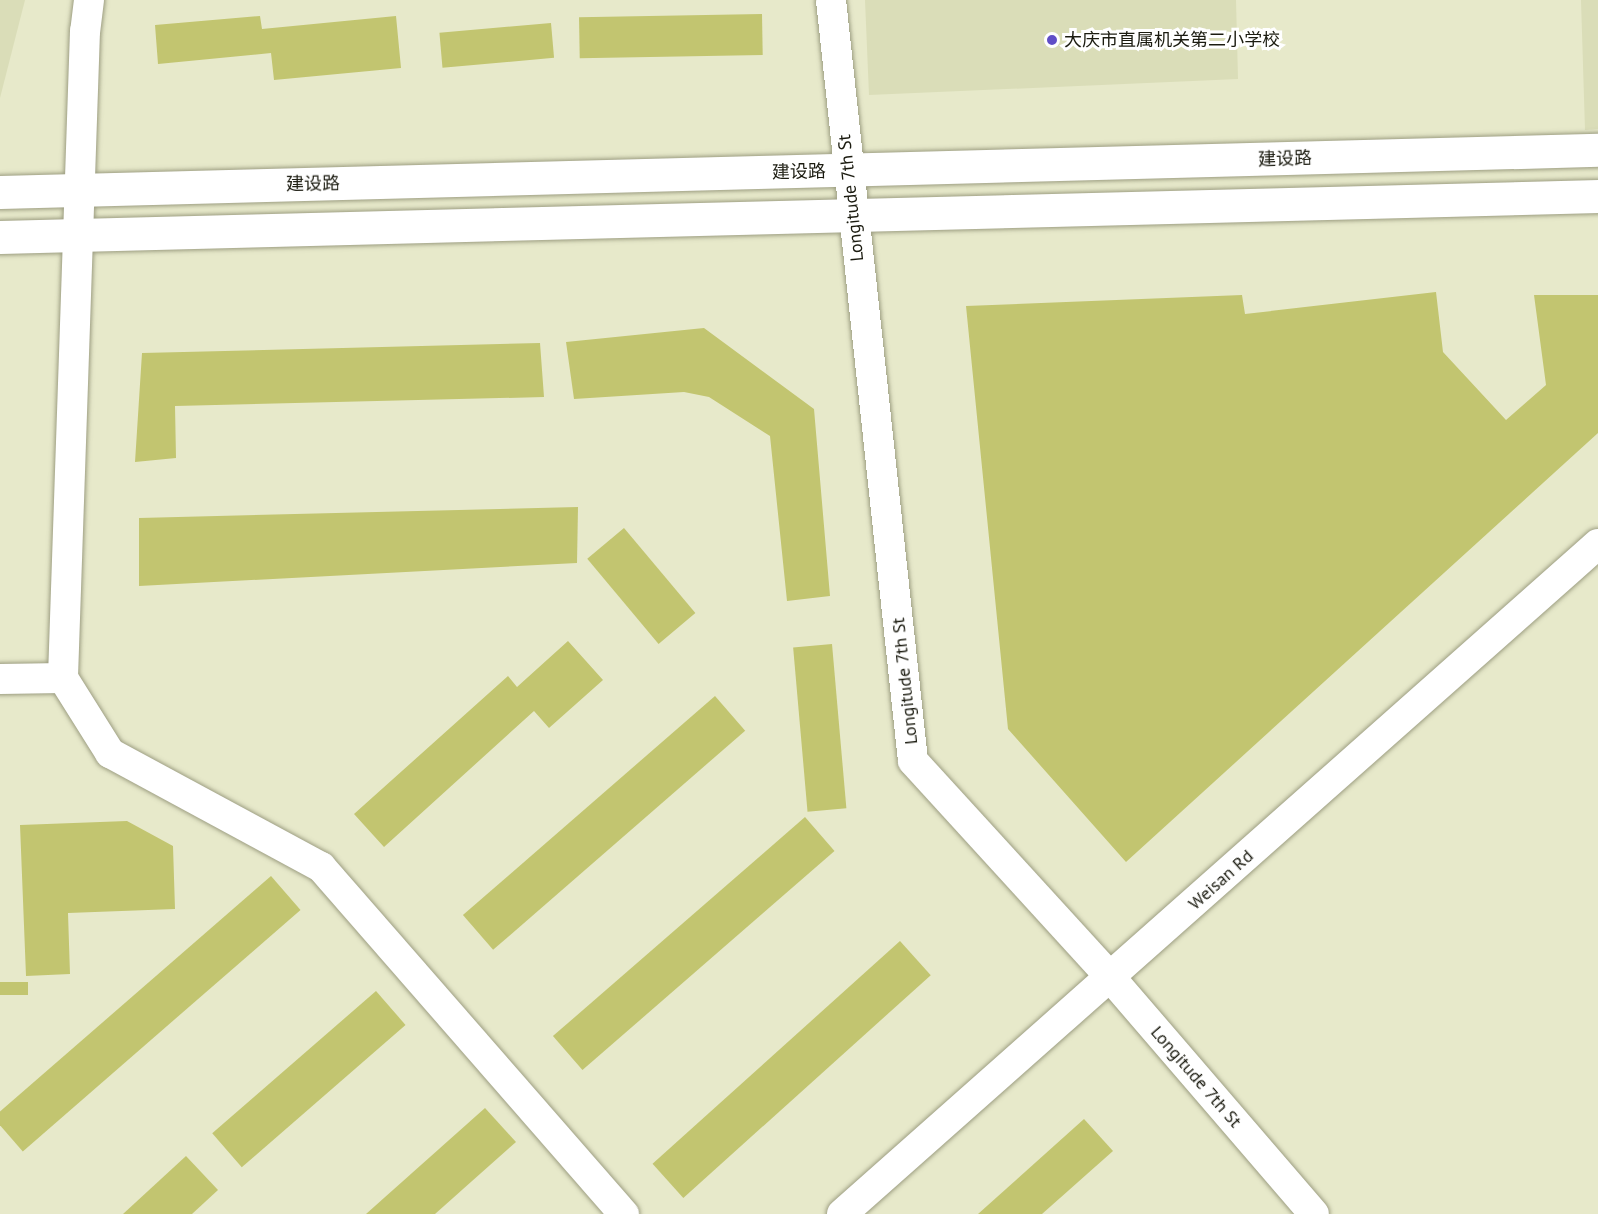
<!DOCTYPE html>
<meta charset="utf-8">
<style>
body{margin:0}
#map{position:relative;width:1598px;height:1214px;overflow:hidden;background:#e7e9ca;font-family:"PT Sans","Noto Sans SC",sans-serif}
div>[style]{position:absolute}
.built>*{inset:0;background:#daddb8}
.building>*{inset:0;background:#c2c570;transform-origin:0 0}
.roads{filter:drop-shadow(0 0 2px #9d9e82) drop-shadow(0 0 2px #9d9e82)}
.street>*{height:30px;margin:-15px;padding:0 15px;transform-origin:15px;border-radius:15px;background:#fff}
.secondary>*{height:33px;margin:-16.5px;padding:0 16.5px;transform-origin:16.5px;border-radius:16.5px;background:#fff}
.dots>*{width:16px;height:16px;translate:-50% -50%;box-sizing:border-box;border:3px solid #fff;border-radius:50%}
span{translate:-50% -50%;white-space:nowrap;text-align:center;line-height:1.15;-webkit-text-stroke:6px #fff;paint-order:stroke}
.poi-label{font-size:18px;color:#1b1b10}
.left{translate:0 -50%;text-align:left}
.street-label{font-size:18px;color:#1b1b10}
</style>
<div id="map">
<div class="built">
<div style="clip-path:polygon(0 0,25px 0,0 98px)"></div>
<div style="clip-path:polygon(865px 0,1236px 0,1238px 79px,869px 95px)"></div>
<div style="clip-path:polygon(1581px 0,1598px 0,1598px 129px,1585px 130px)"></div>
</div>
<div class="building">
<div style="left:762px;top:14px;width:41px;height:183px;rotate:89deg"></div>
<div style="clip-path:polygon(260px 16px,262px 29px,396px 16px,401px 68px,274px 80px,271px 53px,158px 64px,155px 25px)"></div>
<div style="left:551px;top:23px;width:35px;height:112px;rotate:85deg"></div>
<div style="clip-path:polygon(1436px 292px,1443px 352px,1506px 420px,1546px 385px,1534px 295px,1598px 295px,1598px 433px,1126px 862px,1008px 729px,966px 306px,1242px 295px,1245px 314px)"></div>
<div style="clip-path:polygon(704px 328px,814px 409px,830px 596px,787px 601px,770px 436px,709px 397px,684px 392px,574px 399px,566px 342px)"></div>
<div style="clip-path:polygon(540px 343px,544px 397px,175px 406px,176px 458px,135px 462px,142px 353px)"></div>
<div style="clip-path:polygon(578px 507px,577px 563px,139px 586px,139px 518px)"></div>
<div style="left:624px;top:528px;width:111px;height:48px;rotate:50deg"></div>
<div style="clip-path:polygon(568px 641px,603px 680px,549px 728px,534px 711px,384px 847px,354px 814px,508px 676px,517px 687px)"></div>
<div style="left:832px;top:644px;width:165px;height:39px;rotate:85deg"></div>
<div style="left:715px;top:696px;width:46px;height:334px;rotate:49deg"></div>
<div style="left:805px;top:817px;width:45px;height:334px;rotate:49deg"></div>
<div style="clip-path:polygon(127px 821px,173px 846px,175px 909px,68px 913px,70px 974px,26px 976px,20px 825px)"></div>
<div style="left:271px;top:876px;width:45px;height:368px;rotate:49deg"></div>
<div style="left:900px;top:941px;width:46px;height:333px;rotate:48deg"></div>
<div style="left:28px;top:982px;width:13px;height:28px;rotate:90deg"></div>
<div style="left:376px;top:991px;width:45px;height:217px;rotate:49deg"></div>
<div style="clip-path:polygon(485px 1108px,516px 1142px,435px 1214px,366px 1214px)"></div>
<div style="clip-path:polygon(1084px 1119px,1113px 1151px,1042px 1214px,978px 1214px)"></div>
<div style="clip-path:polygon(186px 1156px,218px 1190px,192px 1214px,123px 1214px)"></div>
</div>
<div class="roads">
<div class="street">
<div style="left:89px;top:0;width:31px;rotate:97deg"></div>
<div style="left:85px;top:31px;width:647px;rotate:91.95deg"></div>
<div style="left:63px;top:678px;width:89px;rotate:57.9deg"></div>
<div style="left:110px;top:753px;width:240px;rotate:28.4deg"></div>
<div style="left:321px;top:867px;width:461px;rotate:48.9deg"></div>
<div style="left:831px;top:0;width:765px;rotate:83.85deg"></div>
<div style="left:913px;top:761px;width:294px;rotate:47.6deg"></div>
<div style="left:1111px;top:978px;width:311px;rotate:49.3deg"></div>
<div style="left:0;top:679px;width:63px;rotate:-0.9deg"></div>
<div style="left:842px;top:1214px;width:1010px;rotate:-41.55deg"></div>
</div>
<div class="secondary">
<div style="left:0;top:192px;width:1599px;rotate:-1.51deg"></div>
<div style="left:0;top:237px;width:1599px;rotate:-1.47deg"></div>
</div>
</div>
<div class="dots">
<div style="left:1052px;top:40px;background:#604ec7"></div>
</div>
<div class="poi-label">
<span class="left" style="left:1064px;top:40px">大庆市直属机关第二小学校</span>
</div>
<div class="street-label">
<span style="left:1285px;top:159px;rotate:-2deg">建设路</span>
<span style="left:799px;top:172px;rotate:-1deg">建设路</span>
<span style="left:313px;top:184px;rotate:-1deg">建设路</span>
<span style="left:851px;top:198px;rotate:-96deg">Longitude 7th St</span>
<span style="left:905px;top:681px;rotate:-96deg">Longitude 7th St</span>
<span style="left:1221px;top:880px;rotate:-42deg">Weisan Rd</span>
<span style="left:1196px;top:1077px;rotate:49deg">Longitude 7th St</span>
</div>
</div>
